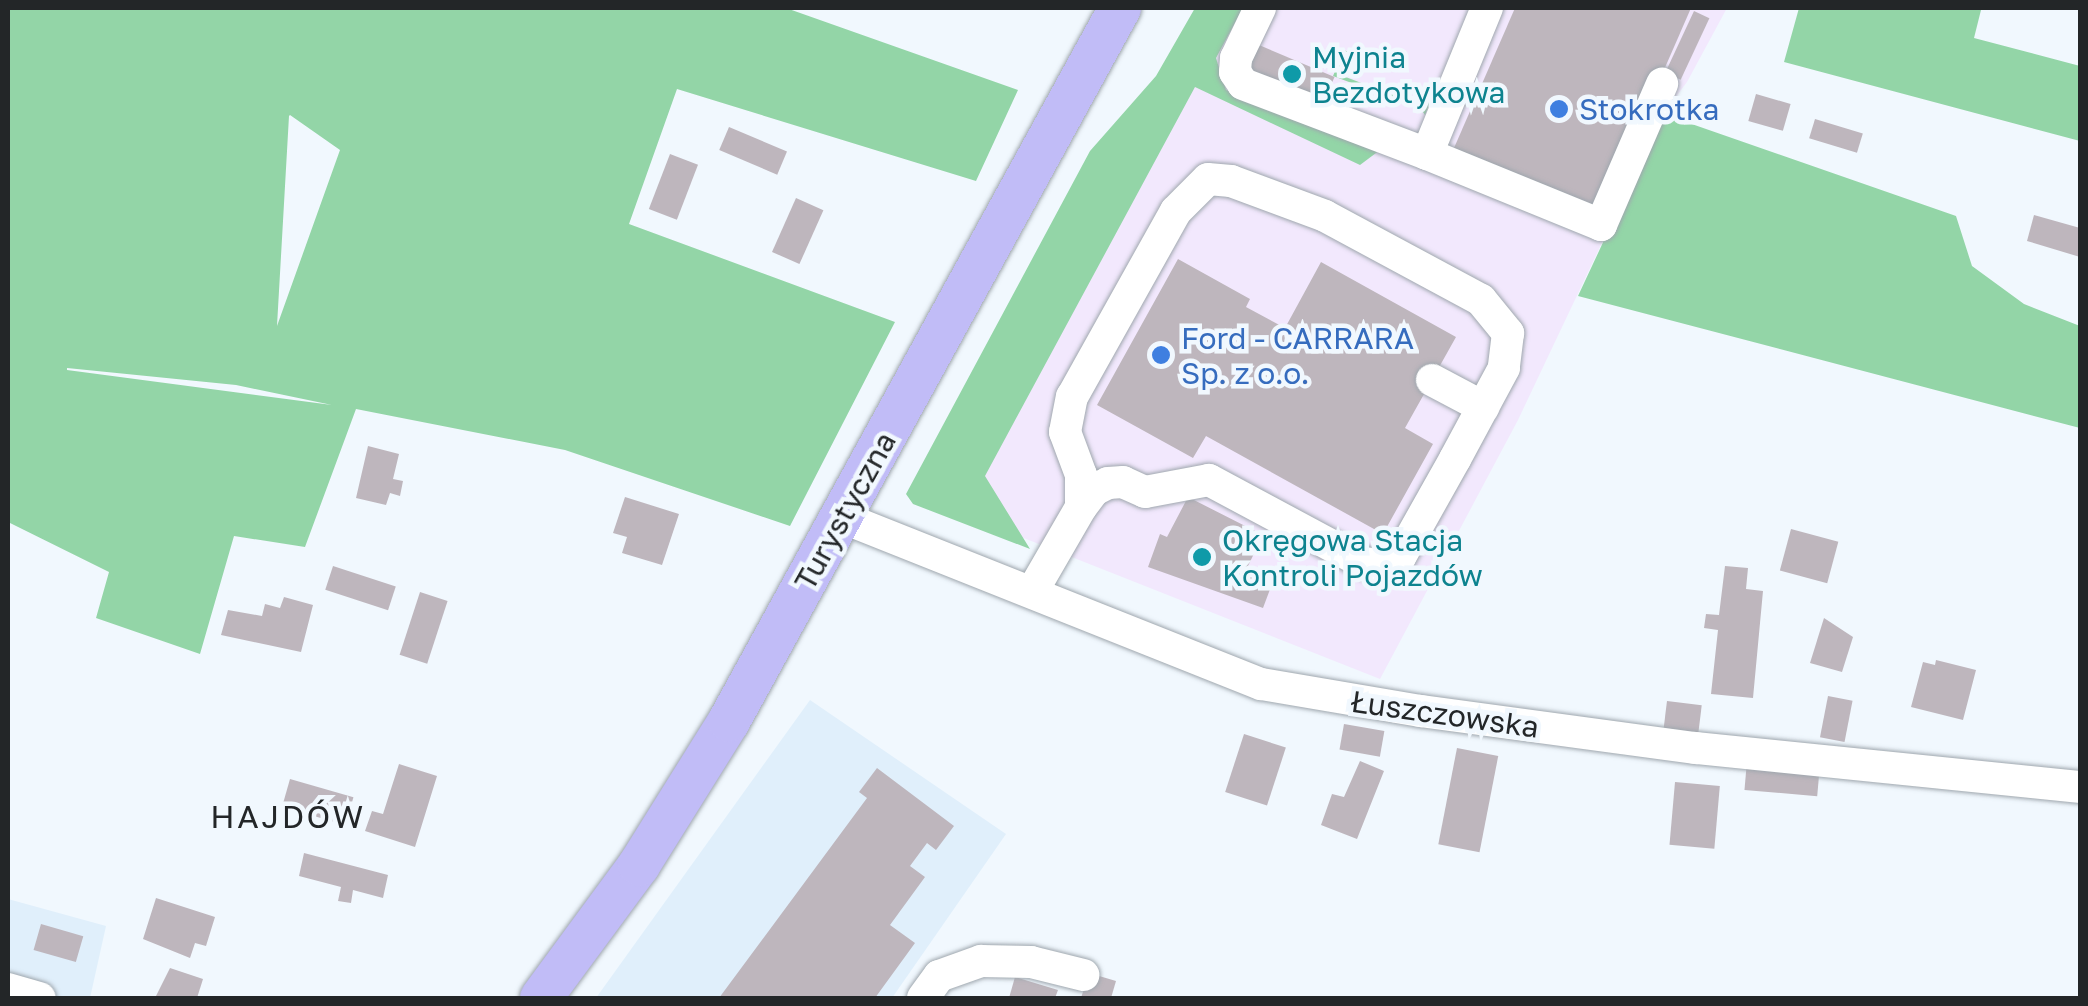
<!DOCTYPE html>
<meta charset="utf-8">
<style>
body{margin:0}
#map{position:relative;width:2088px;height:1006px;overflow:hidden;background:#f1f8fe;font-family:"Golos Text",sans-serif}
div>[style]{position:absolute}
.commercial>*{inset:0;background:#f2e8fd}
.built>*{inset:0;background:#e0effb}
.green>*{inset:0;background:#93d5a7}
.building>*{inset:0;background:#beb6bd;transform-origin:0 0}
.roads{filter:drop-shadow(0 0 2px #9fa7ae) drop-shadow(0 0 2px #9fa7ae)}
.minor>*{height:32px;margin:-16px;padding:0 16px;transform-origin:16px;border-radius:16px;background:#fff}
.major>*{height:42px;margin:-21px;padding:0 21px;transform-origin:21px;border-radius:21px;background:#c1bcf7}
.dots>*{width:28px;height:28px;translate:-50% -50%;box-sizing:border-box;border:5px solid #f1f8fe;border-radius:50%}
span{translate:-50% -50%;white-space:nowrap;text-align:center;line-height:1.15;-webkit-text-stroke:9px #f1f8fe;paint-order:stroke}
.culture-label{font-size:30px;color:#0d838f}
.left{translate:0 -50%;text-align:left}
.shop-label{font-size:30px;color:#366cbe}
.street-label{font-size:30px;color:#232628}
.neighbourhood-label{font-size:32px;color:#232628;letter-spacing:2.5px}
.frame{position:absolute;inset:0;border:10px solid #232628;pointer-events:none}
</style>
<div id="map">
<div class="commercial">
<div style="clip-path:polygon(1237px 8px,1727px 8px,1687px 82px,1663px 114px,1518px 420px,1380px 679px,938px 504px)"></div>
</div>
<div class="built">
<div style="clip-path:polygon(810px 700px,1006px 834px,892px 998px,596px 998px)"></div>
<div style="clip-path:polygon(8px 899px,106px 926px,90px 998px,8px 998px)"></div>
</div>
<div class="green">
<div style="clip-path:polygon(evenodd,8px 8px,786px 8px,1018px 90px,976px 181px,677px 89px,629px 224px,895px 322px,790px 526px,565px 450px,356px 409px,305px 547px,234px 536px,200px 654px,96px 618px,109px 572px,8px 522px,8px 8px,290px 115px,340px 150px,277px 326px,289px 116px,290px 115px,8px 8px,67px 368px,236px 385px,332px 405px,67px 370px,67px 368px)"></div>
<div style="clip-path:polygon(1195px 8px,1243px 8px,1216px 58px,1226px 90px,1380px 150px,1360px 165px,1195px 87px,985px 476px,1030px 549px,913px 504px,906px 494px,1090px 151px,1156px 76px)"></div>
<div style="clip-path:polygon(1799px 8px,1981px 10px,1974px 38px,2080px 66px,2080px 141px,1784px 62px)"></div>
<div style="clip-path:polygon(1344px 50px,1351px 53px,1343px 76px,1422px 106px,1431px 84px,1436px 86px,1425px 115px,1421px 109px,1333px 76px)"></div>
<div style="clip-path:polygon(1663px 114px,1956px 216px,1972px 266px,2024px 304px,2080px 326px,2080px 428px,1578px 296px)"></div>
</div>
<div class="building">
<div style="clip-path:polygon(1515px 8px,1691px 8px,1602px 212px,1454px 148px)"></div>
<div style="left:1694px;top:11px;width:17px;height:68px;rotate:25deg"></div>
<div style="left:1259px;top:45px;width:82px;height:28px;rotate:23deg"></div>
<div style="left:1756px;top:94px;width:36px;height:28px;rotate:16deg"></div>
<div style="left:1815px;top:119px;width:50px;height:20px;rotate:17deg"></div>
<div style="left:729px;top:127px;width:63px;height:25px;rotate:23deg"></div>
<div style="left:670px;top:154px;width:30px;height:59px;rotate:21deg"></div>
<div style="left:796px;top:198px;width:30px;height:59px;rotate:24deg"></div>
<div style="clip-path:polygon(2034px 215px,2080px 228px,2080px 257px,2027px 241px)"></div>
<div style="clip-path:polygon(1178px 259px,1250px 299px,1246px 307px,1285px 328px,1321px 262px,1456px 337px,1405px 428px,1433px 444px,1383px 534px,1206px 436px,1193px 458px,1097px 405px)"></div>
<div style="clip-path:polygon(368px 446px,399px 454px,393px 479px,403px 481px,400px 496px,390px 493px,386px 505px,356px 498px)"></div>
<div style="clip-path:polygon(625px 497px,679px 514px,662px 565px,622px 553px,627px 537px,613px 533px)"></div>
<div style="clip-path:polygon(1188px 497px,1263px 535px,1248px 566px,1275px 576px,1263px 608px,1148px 567px,1160px 534px,1167px 537px)"></div>
<div style="left:1791px;top:529px;width:49px;height:43px;rotate:15deg"></div>
<div style="left:333px;top:566px;width:66px;height:25px;rotate:18deg"></div>
<div style="clip-path:polygon(1725px 566px,1748px 568px,1746px 589px,1763px 591px,1753px 698px,1711px 694px,1718px 630px,1704px 628px,1706px 614px,1719px 615px)"></div>
<div style="left:420px;top:592px;width:29px;height:66px;rotate:18deg"></div>
<div style="clip-path:polygon(284px 597px,313px 605px,301px 652px,221px 635px,228px 610px,262px 616px,265px 604px,280px 608px)"></div>
<div style="clip-path:polygon(1824px 618px,1853px 637px,1842px 672px,1810px 663px)"></div>
<div style="clip-path:polygon(1936px 660px,1976px 670px,1963px 720px,1911px 707px,1923px 662px,1935px 665px)"></div>
<div style="left:1828px;top:696px;width:25px;height:42px;rotate:11deg"></div>
<div style="left:1667px;top:701px;width:35px;height:31px;rotate:7deg"></div>
<div style="left:1344px;top:724px;width:41px;height:26px;rotate:10deg"></div>
<div style="left:1244px;top:734px;width:44px;height:61px;rotate:18deg"></div>
<div style="left:1457px;top:748px;width:42px;height:98px;rotate:11deg"></div>
<div style="clip-path:polygon(1360px 761px,1384px 771px,1357px 839px,1321px 825px,1332px 794px,1344px 797px)"></div>
<div style="left:1747px;top:761px;width:73px;height:29px;rotate:5deg"></div>
<div style="clip-path:polygon(399px 764px,437px 776px,415px 847px,365px 831px,372px 811px,383px 814px)"></div>
<div style="clip-path:polygon(877px 768px,954px 826px,936px 850px,927px 843px,910px 866px,925px 877px,890px 925px,915px 943px,875px 998px,719px 998px,867px 798px,859px 792px)"></div>
<div style="left:290px;top:779px;width:66px;height:29px;rotate:16deg"></div>
<div style="left:1675px;top:782px;width:45px;height:63px;rotate:5deg"></div>
<div style="clip-path:polygon(304px 853px,388px 875px,383px 898px,353px 890px,351px 903px,338px 901px,341px 887px,299px 876px)"></div>
<div style="clip-path:polygon(156px 898px,215px 917px,206px 946px,195px 943px,190px 958px,143px 939px)"></div>
<div style="left:41px;top:924px;width:44px;height:27px;rotate:16deg"></div>
<div style="clip-path:polygon(170px 968px,203px 979px,197px 998px,155px 998px)"></div>
<div style="clip-path:polygon(1089px 973px,1116px 981px,1111px 998px,1081px 998px)"></div>
<div style="clip-path:polygon(1015px 977px,1058px 990px,1055px 998px,1009px 998px)"></div>
</div>
<div class="roads">
<div class="minor">
<div style="left:1260px;top:8px;width:55px;rotate:115.6deg"></div>
<div style="left:1236px;top:58px;width:14px;rotate:94deg"></div>
<div style="left:1235px;top:72px;width:14px;rotate:56deg"></div>
<div style="left:1243px;top:84px;width:197px;rotate:20.8deg"></div>
<div style="left:1427px;top:154px;width:158px;rotate:-67.7deg"></div>
<div style="left:1427px;top:154px;width:188px;rotate:22.2deg"></div>
<div style="left:1601px;top:225px;width:154px;rotate:-66.6deg"></div>
<div style="left:1432px;top:380px;width:58px;rotate:27.9deg"></div>
<div style="left:841px;top:517px;width:452px;rotate:21.7deg"></div>
<div style="left:1261px;top:684px;width:162px;rotate:9.6deg"></div>
<div style="left:1421px;top:711px;width:277px;rotate:7.7deg"></div>
<div style="left:1696px;top:748px;width:386px;rotate:5.8deg"></div>
<div style="left:1032px;top:592px;width:98px;rotate:-60deg"></div>
<div style="left:1081px;top:507px;width:32px;rotate:-90deg"></div>
<div style="left:1081px;top:475px;width:46px;rotate:-110.4deg"></div>
<div style="left:1065px;top:432px;width:36px;rotate:-79deg"></div>
<div style="left:1072px;top:397px;width:213px;rotate:-60.8deg"></div>
<div style="left:1176px;top:211px;width:45px;rotate:-45deg"></div>
<div style="left:1208px;top:179px;width:23px;rotate:5deg"></div>
<div style="left:1231px;top:181px;width:100px;rotate:20.4deg"></div>
<div style="left:1325px;top:216px;width:177px;rotate:28.3deg"></div>
<div style="left:1481px;top:300px;width:43px;rotate:50.7deg"></div>
<div style="left:1508px;top:333px;width:35px;rotate:97deg"></div>
<div style="left:1504px;top:368px;width:103px;rotate:118.3deg"></div>
<div style="left:1455px;top:459px;width:112px;rotate:119.3deg"></div>
<div style="left:1400px;top:557px;width:20px;rotate:156deg"></div>
<div style="left:1382px;top:565px;width:18px;rotate:-174deg"></div>
<div style="left:1364px;top:563px;width:176px;rotate:-151.8deg"></div>
<div style="left:1209px;top:480px;width:65px;rotate:169.4deg"></div>
<div style="left:1145px;top:492px;width:24px;rotate:-156deg"></div>
<div style="left:1123px;top:482px;width:15px;rotate:176deg"></div>
<div style="left:1108px;top:483px;width:16px;rotate:153deg"></div>
<div style="left:1094px;top:490px;width:21px;rotate:127deg"></div>
<div style="left:8px;top:989px;width:33px;rotate:16deg"></div>
<div style="left:923px;top:998px;width:27px;rotate:-54deg"></div>
<div style="left:939px;top:976px;width:45px;rotate:-19.7deg"></div>
<div style="left:981px;top:961px;width:50px;rotate:1.1deg"></div>
<div style="left:1031px;top:962px;width:54px;rotate:14deg"></div>
</div>
<div class="major">
<div style="left:541px;top:998px;width:165px;rotate:-53.6deg"></div>
<div style="left:639px;top:865px;width:170px;rotate:-58deg"></div>
<div style="left:729px;top:721px;width:813px;rotate:-61.26deg"></div>
</div>
</div>
<div class="dots">
<div style="left:1292px;top:74px;background:#0f9aa8"></div>
<div style="left:1559px;top:109px;background:#3f7fe0"></div>
<div style="left:1161px;top:355px;background:#3f7fe0"></div>
<div style="left:1202px;top:557px;background:#0f9aa8"></div>
</div>
<div class="culture-label">
<span class="left" style="left:1312px;top:74px">Myjnia<br>Bezdotykowa</span>
<span class="left" style="left:1222px;top:557px">Okręgowa Stacja<br>Kontroli Pojazdów</span>
</div>
<div class="shop-label">
<span class="left" style="left:1579px;top:109px">Stokrotka</span>
<span class="left" style="left:1181px;top:355px">Ford - CARRARA<br>Sp. z o.o.</span>
</div>
<div class="street-label">
<span style="left:845px;top:511px;rotate:-61deg">Turystyczna</span>
<span style="left:1445px;top:714px;rotate:8deg">Łuszczowska</span>
</div>
<div class="neighbourhood-label">
<span style="left:288px;top:816px">HAJDÓW</span>
</div>
<div class="frame"></div>
</div>
